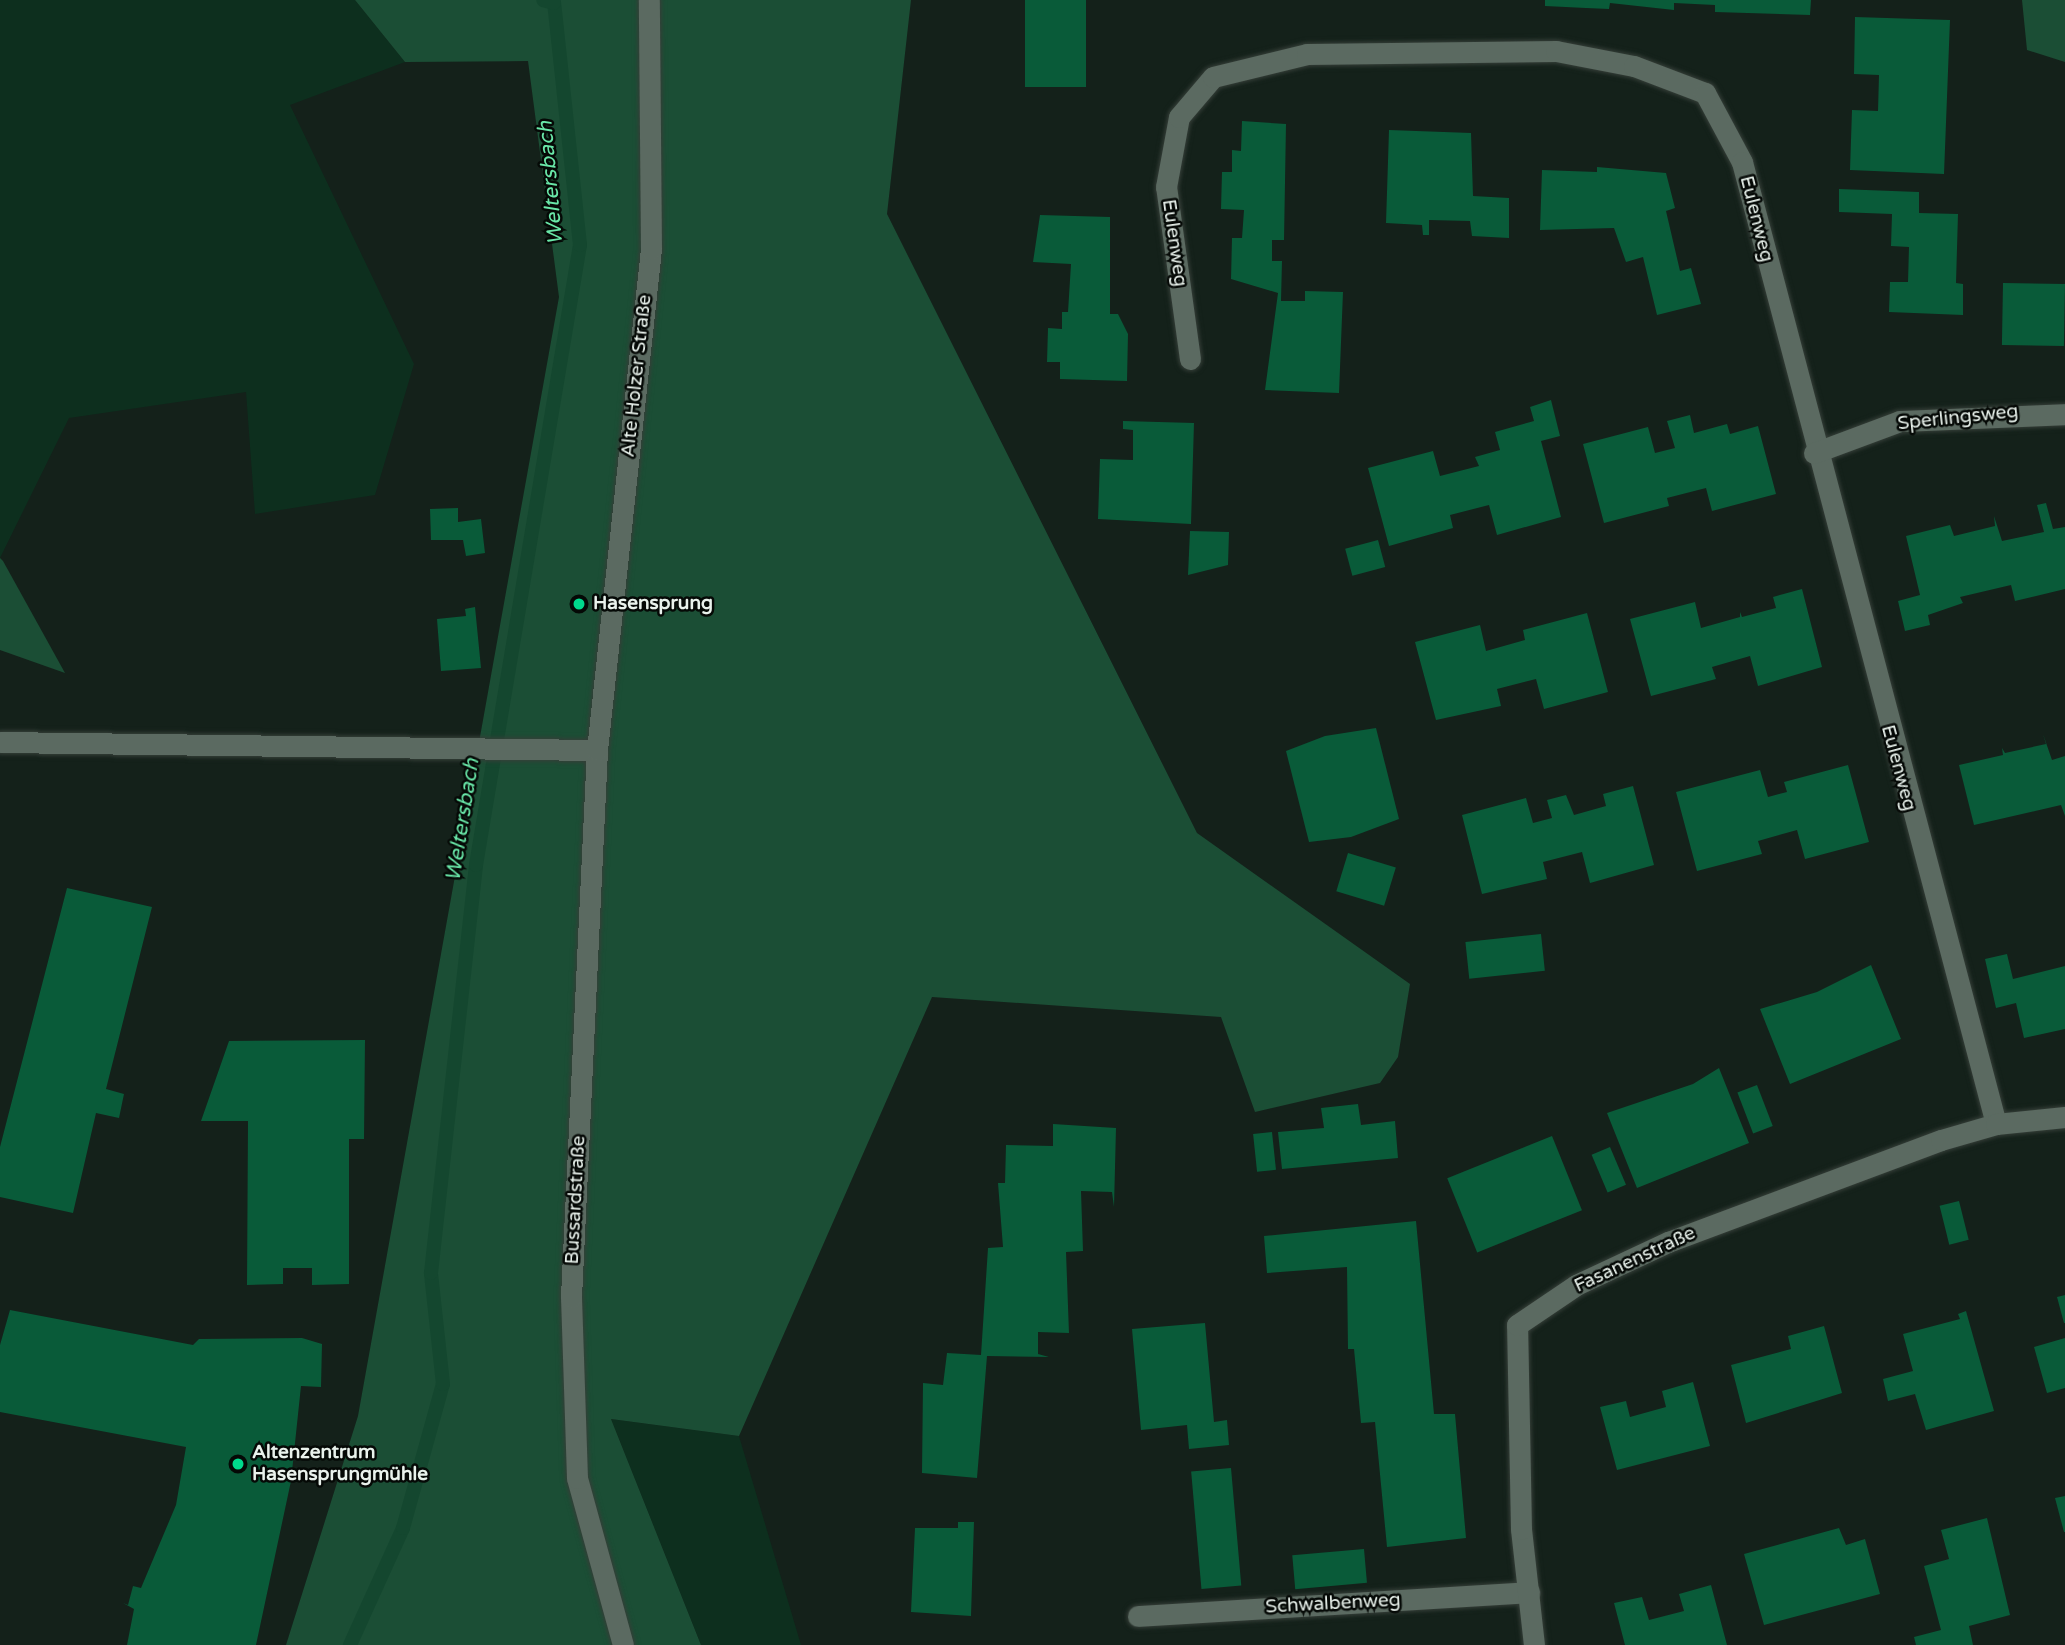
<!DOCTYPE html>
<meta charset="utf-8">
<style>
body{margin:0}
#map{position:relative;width:2065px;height:1645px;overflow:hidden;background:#14211a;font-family:"Varela Round",sans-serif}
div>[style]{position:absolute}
.green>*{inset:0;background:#0d2f1e}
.forest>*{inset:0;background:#1b4e35}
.stream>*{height:14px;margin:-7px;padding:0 7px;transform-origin:7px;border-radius:7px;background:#14472f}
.building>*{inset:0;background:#095b39;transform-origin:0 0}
.roads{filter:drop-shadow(0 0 2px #353e38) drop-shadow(0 0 2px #353e38)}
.minor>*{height:21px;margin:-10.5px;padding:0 10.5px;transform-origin:10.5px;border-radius:10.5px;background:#5b6a61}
.dots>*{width:19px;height:19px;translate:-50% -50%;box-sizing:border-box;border:4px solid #050906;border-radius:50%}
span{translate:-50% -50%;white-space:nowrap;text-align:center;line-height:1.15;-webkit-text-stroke:5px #050906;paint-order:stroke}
.street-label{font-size:19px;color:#e9f2ec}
.poi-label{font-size:19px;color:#e9f2ec;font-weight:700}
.left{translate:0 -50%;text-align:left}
.water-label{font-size:21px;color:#69e7a8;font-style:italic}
</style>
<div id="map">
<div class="green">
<div style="clip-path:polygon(0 0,355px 0,405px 62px,290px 105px,414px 364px,375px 495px,255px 514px,246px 392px,69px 418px,0 558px)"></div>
<div style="clip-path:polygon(611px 1419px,739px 1436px,801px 1645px,701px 1645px)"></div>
</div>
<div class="forest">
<div style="clip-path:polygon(355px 0,911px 0,887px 214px,1197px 833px,1410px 984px,1398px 1057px,1380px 1083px,1255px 1112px,1221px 1017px,932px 997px,739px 1436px,611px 1419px,701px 1645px,286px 1645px,358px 1416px,559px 297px,528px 61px,405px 62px)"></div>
<div style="clip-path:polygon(2022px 0,2065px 0,2065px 62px,2027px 50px)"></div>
<div style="clip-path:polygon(0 558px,3px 561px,65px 673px,0 650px)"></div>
</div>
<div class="stream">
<div style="left:350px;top:1645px;width:128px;rotate:-65.6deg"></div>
<div style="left:403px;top:1528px;width:149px;rotate:-74.5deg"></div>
<div style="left:443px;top:1384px;width:112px;rotate:-96.2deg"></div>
<div style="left:431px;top:1273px;width:410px;rotate:-83.7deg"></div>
<div style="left:476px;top:865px;width:629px;rotate:-80.48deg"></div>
<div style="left:580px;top:245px;width:243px;rotate:-96.1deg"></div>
<div style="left:554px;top:3px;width:11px;rotate:-165deg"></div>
</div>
<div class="building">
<div style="left:1025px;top:0;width:61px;height:87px"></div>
<div style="clip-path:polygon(1545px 0,1811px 0,1810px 15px,1715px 12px,1715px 5px,1674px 3px,1674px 10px,1610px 3px,1609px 9px,1586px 8px,1545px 6px)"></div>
<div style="clip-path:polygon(1855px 17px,1950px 20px,1944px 174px,1850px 170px,1852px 110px,1878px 111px,1879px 75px,1854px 74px)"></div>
<div style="clip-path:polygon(1242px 121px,1286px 124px,1284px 240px,1272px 240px,1272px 261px,1282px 261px,1281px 301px,1305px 301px,1305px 291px,1343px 292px,1339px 393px,1265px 390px,1278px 293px,1231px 279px,1232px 238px,1242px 238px,1244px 210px,1221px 209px,1222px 172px,1232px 172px,1232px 150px,1241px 151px)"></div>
<div style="clip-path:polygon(1389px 130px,1471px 133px,1473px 196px,1509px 198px,1509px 238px,1472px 236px,1470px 221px,1429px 220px,1429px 235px,1423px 235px,1422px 225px,1386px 223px)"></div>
<div style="clip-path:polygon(1597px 167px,1666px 173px,1675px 208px,1666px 211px,1680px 271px,1691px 268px,1701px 304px,1657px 315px,1643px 257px,1626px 262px,1614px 228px,1540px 230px,1542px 170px,1597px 172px)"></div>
<div style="clip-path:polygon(1839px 189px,1919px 192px,1919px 213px,1958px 214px,1956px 283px,1963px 284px,1963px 315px,1889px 312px,1890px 282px,1908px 282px,1909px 247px,1891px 246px,1892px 214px,1839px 212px)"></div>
<div style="clip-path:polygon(1040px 215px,1110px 217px,1110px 314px,1118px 314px,1128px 334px,1127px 381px,1060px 379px,1060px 362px,1047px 362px,1048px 328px,1062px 329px,1062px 312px,1068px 312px,1071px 264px,1033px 262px)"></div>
<div style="left:2003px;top:283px;width:62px;height:62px;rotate:1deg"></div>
<div style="clip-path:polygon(1551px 400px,1560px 436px,1541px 441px,1561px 517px,1497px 535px,1489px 505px,1450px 515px,1453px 528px,1389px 546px,1368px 468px,1433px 451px,1440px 476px,1479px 466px,1475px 457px,1500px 450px,1495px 432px,1534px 421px,1530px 407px)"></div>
<div style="clip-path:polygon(1690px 415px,1694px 433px,1727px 424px,1730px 434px,1758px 426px,1776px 494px,1712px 511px,1706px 488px,1667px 498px,1669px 506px,1604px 523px,1583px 444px,1648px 427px,1655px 453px,1675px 448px,1667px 421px)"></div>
<div style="clip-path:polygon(1123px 421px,1194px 423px,1191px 524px,1098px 519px,1100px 459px,1133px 460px,1133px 430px,1123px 429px)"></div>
<div style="clip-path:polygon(2046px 503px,2053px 529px,2065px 527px,2065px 589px,2015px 601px,2011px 585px,1960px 597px,1963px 603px,1928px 615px,1930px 625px,1905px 631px,1898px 601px,1920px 595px,1906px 536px,1950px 525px,1954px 536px,1995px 526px,1994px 516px,2002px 541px,2044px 532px,2037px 505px)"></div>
<div style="clip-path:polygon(458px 508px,458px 522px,481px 519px,485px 553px,466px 556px,463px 540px,431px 540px,430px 509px)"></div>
<div style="clip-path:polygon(1190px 531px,1229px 532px,1228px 565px,1188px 575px)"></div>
<div style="left:1378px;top:540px;width:28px;height:34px;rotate:75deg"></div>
<div style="clip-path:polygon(1802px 589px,1822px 667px,1758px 686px,1750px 656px,1712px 667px,1716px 679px,1651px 696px,1630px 619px,1695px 602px,1701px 628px,1740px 617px,1740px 612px,1742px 617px,1776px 608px,1773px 597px)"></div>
<div style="clip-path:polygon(475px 607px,481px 668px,441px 671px,437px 619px,466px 616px,465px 609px)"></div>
<div style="clip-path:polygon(1587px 613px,1608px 692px,1544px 709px,1536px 679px,1497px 689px,1501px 706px,1436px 720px,1415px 642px,1480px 625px,1486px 651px,1525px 640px,1523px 630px)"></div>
<div style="clip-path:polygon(1376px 728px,1399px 819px,1351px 837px,1309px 842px,1286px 751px,1325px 736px)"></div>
<div style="clip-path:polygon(2043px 734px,2052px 760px,2065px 756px,2065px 816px,2061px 805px,1974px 825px,1959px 765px,2003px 755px,2002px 748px,2005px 753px,2046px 744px)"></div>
<div style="clip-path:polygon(1848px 765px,1869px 842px,1805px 859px,1797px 830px,1758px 841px,1762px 854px,1697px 871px,1676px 792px,1760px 770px,1768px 797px,1787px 792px,1784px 782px)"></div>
<div style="clip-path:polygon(1633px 786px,1654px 865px,1590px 883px,1582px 852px,1543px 862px,1547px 879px,1482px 894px,1462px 815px,1526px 798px,1533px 823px,1552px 818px,1547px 800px,1566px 795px,1574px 815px,1606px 806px,1603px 794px)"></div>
<div style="left:1348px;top:853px;width:50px;height:40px;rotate:17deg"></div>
<div style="clip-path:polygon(67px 888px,152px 907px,106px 1089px,124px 1094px,119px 1118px,96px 1113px,73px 1213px,0 1197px,0 1147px)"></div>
<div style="left:1541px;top:934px;width:37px;height:76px;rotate:84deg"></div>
<div style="clip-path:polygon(2007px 954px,2013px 979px,2065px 966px,2065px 1029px,2024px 1038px,2016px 1003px,1996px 1008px,1985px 959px)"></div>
<div style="clip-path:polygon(1871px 965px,1901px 1039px,1790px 1084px,1760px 1009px,1817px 992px)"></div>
<div style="clip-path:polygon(365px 1040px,364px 1139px,349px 1139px,349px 1284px,312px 1285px,312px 1268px,283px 1268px,283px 1284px,247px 1285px,248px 1121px,201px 1121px,229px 1041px)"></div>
<div style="clip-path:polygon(1719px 1068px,1749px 1143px,1637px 1188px,1607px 1113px,1693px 1084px)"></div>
<div style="left:1757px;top:1085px;width:44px;height:21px;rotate:69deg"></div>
<div style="clip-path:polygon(1358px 1104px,1361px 1125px,1395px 1121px,1398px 1158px,1282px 1169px,1278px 1132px,1324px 1128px,1321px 1108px)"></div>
<div style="clip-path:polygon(1053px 1124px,1116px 1128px,1114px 1207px,1112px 1192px,1081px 1191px,1083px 1251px,1066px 1252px,1069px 1333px,1038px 1332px,1038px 1354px,1049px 1357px,987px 1356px,977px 1478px,922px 1473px,923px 1383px,943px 1385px,947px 1353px,981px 1355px,988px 1248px,1003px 1247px,998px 1183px,1005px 1183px,1006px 1145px,1053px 1146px)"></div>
<div style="left:1272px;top:1132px;width:38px;height:19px;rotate:84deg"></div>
<div style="left:1552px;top:1136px;width:80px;height:113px;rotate:68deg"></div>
<div style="left:1610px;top:1147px;width:41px;height:20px;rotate:67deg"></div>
<div style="left:1959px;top:1201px;width:40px;height:20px;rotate:76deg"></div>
<div style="clip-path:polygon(1416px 1221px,1434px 1414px,1455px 1414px,1466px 1538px,1387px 1547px,1375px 1422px,1361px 1423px,1354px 1349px,1348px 1349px,1347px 1267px,1267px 1273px,1264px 1236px)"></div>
<div style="clip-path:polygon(2065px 1295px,2065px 1323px,2064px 1323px,2057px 1297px)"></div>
<div style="clip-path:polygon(10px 1310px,193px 1345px,199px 1339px,302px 1338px,322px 1344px,321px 1387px,301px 1386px,291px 1481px,256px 1645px,127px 1645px,134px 1609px,123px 1603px,128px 1605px,133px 1586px,141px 1588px,176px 1505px,186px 1447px,0 1412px,0 1345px)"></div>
<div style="clip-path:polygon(1966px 1311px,1994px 1411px,1926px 1430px,1915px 1394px,1888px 1401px,1883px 1379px,1913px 1371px,1903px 1334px,1960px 1319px,1958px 1314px)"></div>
<div style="clip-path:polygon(1205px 1323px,1214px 1422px,1227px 1420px,1229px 1445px,1189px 1449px,1187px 1425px,1141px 1430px,1132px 1329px)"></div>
<div style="clip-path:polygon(1824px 1326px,1842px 1393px,1746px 1423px,1731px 1365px,1791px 1349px,1788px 1336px)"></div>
<div style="clip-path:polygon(2065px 1338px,2065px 1388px,2047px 1393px,2034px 1347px)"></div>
<div style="clip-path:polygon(1693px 1382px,1710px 1446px,1617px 1470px,1600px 1407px,1626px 1401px,1630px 1417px,1666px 1407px,1662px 1391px)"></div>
<div style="left:1231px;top:1468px;width:118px;height:40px;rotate:85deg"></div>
<div style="clip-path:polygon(2065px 1496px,2065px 1532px,2064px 1532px,2055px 1498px)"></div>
<div style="clip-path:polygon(1987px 1518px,2010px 1615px,1969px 1626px,1973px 1645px,1916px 1645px,1914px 1637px,1941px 1630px,1924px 1566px,1949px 1559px,1941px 1530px)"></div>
<div style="clip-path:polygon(958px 1522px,974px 1522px,971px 1616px,911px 1612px,915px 1528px,958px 1528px)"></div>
<div style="clip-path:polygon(1839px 1528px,1846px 1545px,1865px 1539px,1880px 1594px,1764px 1625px,1744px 1554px)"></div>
<div style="left:1364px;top:1549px;width:34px;height:72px;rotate:85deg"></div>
<div style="clip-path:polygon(1711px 1585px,1727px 1645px,1625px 1645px,1614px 1603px,1642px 1597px,1649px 1620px,1684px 1611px,1679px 1594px)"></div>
</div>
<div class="roads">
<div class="minor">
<div style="left:1190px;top:359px;width:174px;rotate:-97.9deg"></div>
<div style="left:1166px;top:187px;width:71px;rotate:-79.5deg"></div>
<div style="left:1179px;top:117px;width:52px;rotate:-49.6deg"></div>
<div style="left:1213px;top:77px;width:97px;rotate:-13.7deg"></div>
<div style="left:1307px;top:54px;width:249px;rotate:-0.7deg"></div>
<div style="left:1556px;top:51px;width:79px;rotate:10.9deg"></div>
<div style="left:1634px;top:66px;width:76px;rotate:20.8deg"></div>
<div style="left:1705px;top:93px;width:78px;rotate:61.8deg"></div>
<div style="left:1742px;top:162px;width:995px;rotate:75.21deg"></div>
<div style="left:1814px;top:453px;width:92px;rotate:-20.4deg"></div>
<div style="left:1900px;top:421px;width:165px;rotate:-2.4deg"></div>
<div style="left:0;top:742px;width:597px;rotate:0.77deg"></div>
<div style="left:1138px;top:1616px;width:392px;rotate:-3.5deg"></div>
<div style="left:623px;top:1645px;width:173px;rotate:-105.4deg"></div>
<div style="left:577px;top:1478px;width:181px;rotate:-91.9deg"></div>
<div style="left:571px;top:1297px;width:548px;rotate:-87.28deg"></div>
<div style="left:597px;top:750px;width:504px;rotate:-83.85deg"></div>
<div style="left:651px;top:249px;width:249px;rotate:-90.5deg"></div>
<div style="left:1534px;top:1645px;width:117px;rotate:-96.4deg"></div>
<div style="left:1521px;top:1529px;width:204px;rotate:-91.1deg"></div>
<div style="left:1517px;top:1325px;width:71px;rotate:-34.1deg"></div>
<div style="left:1576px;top:1285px;width:102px;rotate:-25.1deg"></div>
<div style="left:1668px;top:1242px;width:291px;rotate:-20.5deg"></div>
<div style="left:1941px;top:1140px;width:57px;rotate:-16.2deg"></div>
<div style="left:1996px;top:1124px;width:69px;rotate:-5.8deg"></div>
</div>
</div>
<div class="dots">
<div style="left:579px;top:604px;background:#00d98c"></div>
<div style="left:238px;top:1464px;background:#00d98c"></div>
</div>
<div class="street-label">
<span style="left:1756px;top:219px;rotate:76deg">Eulenweg</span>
<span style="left:1174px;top:243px;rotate:82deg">Eulenweg</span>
<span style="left:637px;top:376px;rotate:-84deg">Alte Holzer Straße</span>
<span style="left:1958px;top:418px;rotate:-6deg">Sperlingsweg</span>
<span style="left:1898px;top:768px;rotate:75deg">Eulenweg</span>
<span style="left:576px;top:1200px;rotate:-87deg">Bussardstraße</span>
<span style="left:1635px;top:1260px;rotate:-25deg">Fasanenstraße</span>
<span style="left:1333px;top:1604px;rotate:-3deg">Schwalbenweg</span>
</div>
<div class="poi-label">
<span class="left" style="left:593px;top:604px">Hasensprung</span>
<span class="left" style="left:252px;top:1464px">Altenzentrum<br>Hasensprungmühle</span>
</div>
<div class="water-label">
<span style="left:551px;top:183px;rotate:-95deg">Weltersbach</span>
<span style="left:463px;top:820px;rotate:-81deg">Weltersbach</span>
</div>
</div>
